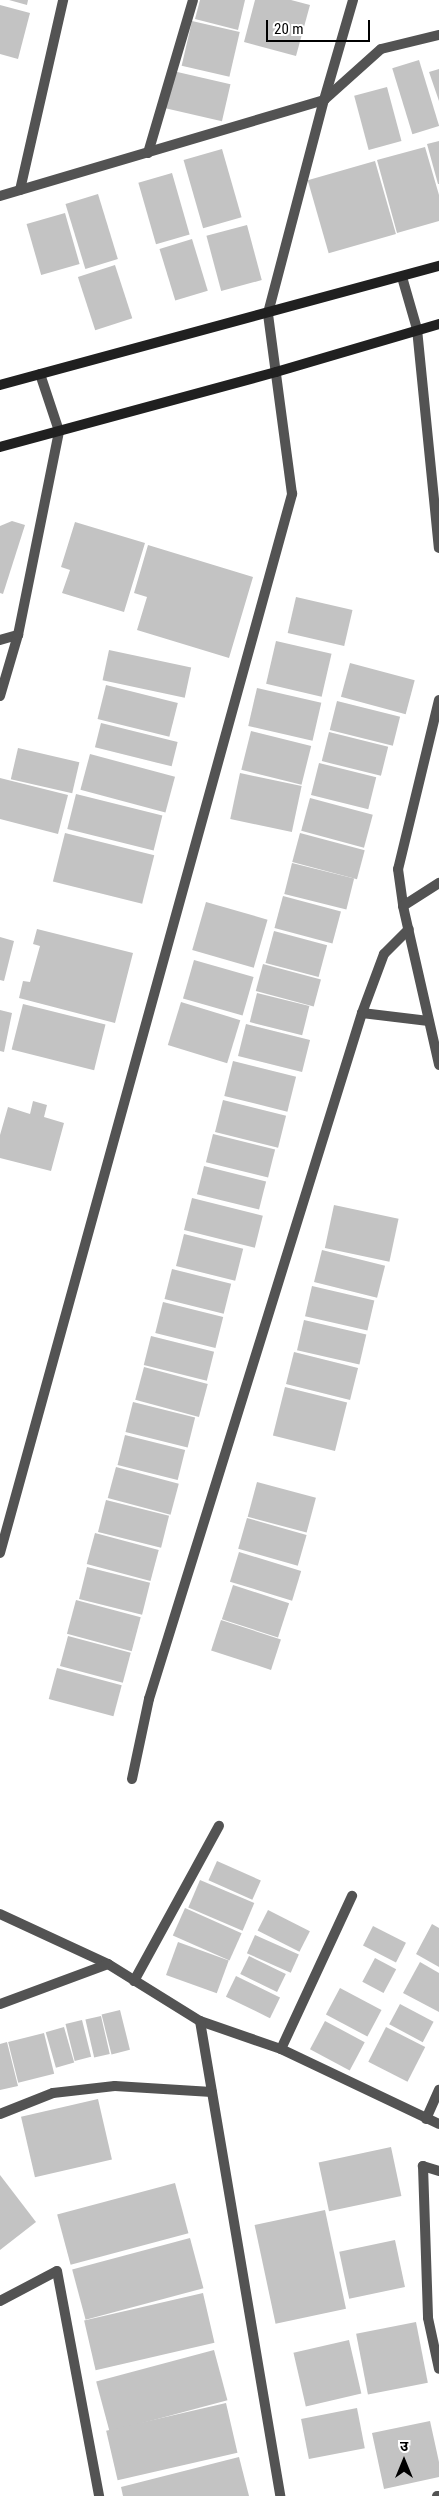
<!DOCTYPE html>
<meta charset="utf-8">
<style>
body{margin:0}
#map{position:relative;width:439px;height:2496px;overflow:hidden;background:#fff;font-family:"Roboto Condensed","Noto Sans Devanagari",sans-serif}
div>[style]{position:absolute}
.building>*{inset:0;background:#c3c3c3;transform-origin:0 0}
.street>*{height:10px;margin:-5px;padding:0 5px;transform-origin:5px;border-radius:5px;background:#535353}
.secondary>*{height:10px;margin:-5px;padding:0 5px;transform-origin:5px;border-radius:5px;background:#202020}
span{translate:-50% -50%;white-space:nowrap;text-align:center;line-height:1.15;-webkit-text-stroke:4px #fff;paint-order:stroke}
.north{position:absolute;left:379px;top:2436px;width:50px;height:50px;-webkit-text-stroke:4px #fff;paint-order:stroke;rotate:0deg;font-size:14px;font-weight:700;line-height:20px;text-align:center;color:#000}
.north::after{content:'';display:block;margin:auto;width:18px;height:22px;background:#000;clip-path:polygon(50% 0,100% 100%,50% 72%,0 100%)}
.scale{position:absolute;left:266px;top:20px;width:104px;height:22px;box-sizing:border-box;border:2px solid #000;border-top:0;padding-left:6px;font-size:15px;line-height:18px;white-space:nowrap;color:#000;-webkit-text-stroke:4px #fff;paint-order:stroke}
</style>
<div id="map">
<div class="building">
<div style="clip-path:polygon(9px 0,28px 0,27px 5px)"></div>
<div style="clip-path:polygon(200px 0,245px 0,238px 30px,195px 19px)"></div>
<div style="clip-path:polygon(255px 0,291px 0,310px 5px,296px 56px,244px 42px)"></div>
<div style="clip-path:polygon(0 5px,30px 13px,18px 59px,0 54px)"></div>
<div style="left:192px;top:21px;width:49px;height:46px;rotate:13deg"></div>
<div style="left:419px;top:60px;width:69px;height:28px;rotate:73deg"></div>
<div style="clip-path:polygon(439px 69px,439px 101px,429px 72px)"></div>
<div style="left:173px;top:71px;width:59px;height:38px;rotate:13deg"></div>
<div style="left:387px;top:87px;width:56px;height:34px;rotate:75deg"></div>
<div style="clip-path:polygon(439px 141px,439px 184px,438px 184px,427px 144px)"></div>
<div style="clip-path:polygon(425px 147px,439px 195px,439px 221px,397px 233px,377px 160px)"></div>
<div style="left:222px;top:149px;width:71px;height:40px;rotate:74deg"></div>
<div style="left:375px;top:161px;width:76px;height:70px;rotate:74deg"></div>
<div style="left:172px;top:173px;width:64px;height:35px;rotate:74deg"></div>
<div style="left:98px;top:194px;width:68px;height:34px;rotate:73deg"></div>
<div style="left:65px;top:213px;width:53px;height:40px;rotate:74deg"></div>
<div style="left:247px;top:225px;width:57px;height:42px;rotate:75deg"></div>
<div style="left:192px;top:239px;width:54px;height:34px;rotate:73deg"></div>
<div style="left:115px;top:265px;width:56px;height:39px;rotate:72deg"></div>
<div style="clip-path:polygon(12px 521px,25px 525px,3px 594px,0 593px,0 526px)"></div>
<div style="clip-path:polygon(75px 522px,145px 543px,124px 612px,62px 593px,70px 570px,61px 567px)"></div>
<div style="clip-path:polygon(148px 545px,253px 577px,229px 658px,137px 630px,147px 597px,134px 593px)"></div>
<div style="left:296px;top:597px;width:58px;height:37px;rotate:13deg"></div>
<div style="left:276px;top:641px;width:57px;height:44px;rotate:13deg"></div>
<div style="left:109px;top:650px;width:84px;height:31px;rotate:12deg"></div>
<div style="left:350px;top:663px;width:67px;height:35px;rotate:15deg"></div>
<div style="left:106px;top:685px;width:74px;height:35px;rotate:14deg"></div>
<div style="left:257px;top:688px;width:66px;height:39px;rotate:13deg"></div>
<div style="left:337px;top:701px;width:65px;height:30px;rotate:14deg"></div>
<div style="left:101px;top:723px;width:79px;height:25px;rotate:14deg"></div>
<div style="left:251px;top:731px;width:62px;height:40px;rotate:14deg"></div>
<div style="left:329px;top:732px;width:61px;height:30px;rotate:14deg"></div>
<div style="left:18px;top:748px;width:63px;height:32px;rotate:13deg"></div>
<div style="left:90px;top:754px;width:88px;height:37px;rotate:15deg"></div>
<div style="left:319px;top:763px;width:59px;height:33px;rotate:14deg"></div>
<div style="left:240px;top:773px;width:63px;height:47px;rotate:12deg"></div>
<div style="clip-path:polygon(0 778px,68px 795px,58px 834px,0 819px)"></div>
<div style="left:76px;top:794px;width:89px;height:36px;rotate:14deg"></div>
<div style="left:310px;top:798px;width:65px;height:34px;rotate:15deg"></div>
<div style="left:65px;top:833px;width:92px;height:50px;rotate:14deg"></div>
<div style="left:300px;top:833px;width:67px;height:30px;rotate:15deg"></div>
<div style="left:292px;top:863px;width:64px;height:32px;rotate:14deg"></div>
<div style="left:283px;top:896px;width:60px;height:33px;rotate:15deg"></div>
<div style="left:206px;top:902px;width:64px;height:50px;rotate:16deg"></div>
<div style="clip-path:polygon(37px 929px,133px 953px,115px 1023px,19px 998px,23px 981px,30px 982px,40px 946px,33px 944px)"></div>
<div style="left:274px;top:931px;width:55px;height:33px;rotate:15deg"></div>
<div style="clip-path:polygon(0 937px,14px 941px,4px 981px,0 980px)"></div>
<div style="left:194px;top:960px;width:62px;height:40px;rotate:16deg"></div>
<div style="left:263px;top:964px;width:60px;height:28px;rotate:15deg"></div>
<div style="left:257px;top:993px;width:54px;height:30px;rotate:14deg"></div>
<div style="left:181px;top:1002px;width:62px;height:45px;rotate:17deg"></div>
<div style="left:23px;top:1004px;width:85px;height:47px;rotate:14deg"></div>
<div style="clip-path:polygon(0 1010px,12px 1013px,4px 1052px,0 1051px)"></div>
<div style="left:246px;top:1024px;width:66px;height:33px;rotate:14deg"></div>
<div style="left:233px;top:1061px;width:65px;height:36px;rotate:14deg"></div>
<div style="left:223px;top:1100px;width:65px;height:33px;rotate:14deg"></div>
<div style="clip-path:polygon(33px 1101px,47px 1105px,44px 1117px,64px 1123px,51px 1171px,0 1158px,0 1135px,8px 1107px,30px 1114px)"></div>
<div style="left:213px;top:1134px;width:64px;height:29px;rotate:14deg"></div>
<div style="left:204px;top:1166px;width:64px;height:29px;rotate:14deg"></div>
<div style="left:192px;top:1198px;width:73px;height:33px;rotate:14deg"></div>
<div style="left:334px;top:1205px;width:66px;height:44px;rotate:12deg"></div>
<div style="left:184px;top:1234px;width:61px;height:33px;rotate:14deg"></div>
<div style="left:322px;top:1250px;width:65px;height:33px;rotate:14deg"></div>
<div style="left:172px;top:1269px;width:61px;height:31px;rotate:14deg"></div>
<div style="left:312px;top:1286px;width:64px;height:31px;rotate:13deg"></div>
<div style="left:163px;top:1302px;width:62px;height:32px;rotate:14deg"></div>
<div style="left:304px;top:1320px;width:64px;height:31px;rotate:13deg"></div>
<div style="left:151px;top:1336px;width:65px;height:30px;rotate:14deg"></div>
<div style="left:294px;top:1352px;width:66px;height:33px;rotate:14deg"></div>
<div style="left:144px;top:1367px;width:66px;height:34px;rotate:15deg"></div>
<div style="left:285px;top:1387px;width:64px;height:50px;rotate:14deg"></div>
<div style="left:133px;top:1402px;width:64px;height:31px;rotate:14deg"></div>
<div style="left:125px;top:1435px;width:62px;height:31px;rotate:14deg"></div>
<div style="left:116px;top:1467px;width:65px;height:32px;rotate:15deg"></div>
<div style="left:257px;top:1482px;width:61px;height:36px;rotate:15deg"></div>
<div style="left:106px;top:1500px;width:65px;height:33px;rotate:14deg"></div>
<div style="left:247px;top:1518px;width:62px;height:32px;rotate:16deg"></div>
<div style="left:95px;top:1533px;width:66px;height:32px;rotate:15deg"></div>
<div style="left:239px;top:1552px;width:65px;height:31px;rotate:17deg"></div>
<div style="left:87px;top:1567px;width:65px;height:33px;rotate:14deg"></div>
<div style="left:233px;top:1585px;width:59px;height:36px;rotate:18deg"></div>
<div style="left:76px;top:1600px;width:67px;height:35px;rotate:15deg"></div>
<div style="left:221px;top:1620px;width:63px;height:32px;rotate:18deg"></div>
<div style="left:68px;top:1636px;width:65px;height:31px;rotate:15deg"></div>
<div style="left:57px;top:1668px;width:67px;height:32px;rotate:15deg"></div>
<div style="left:217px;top:1861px;width:48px;height:21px;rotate:24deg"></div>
<div style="left:200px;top:1880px;width:59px;height:30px;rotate:23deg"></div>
<div style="left:185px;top:1908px;width:62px;height:30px;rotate:24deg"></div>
<div style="left:268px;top:1910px;width:47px;height:23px;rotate:27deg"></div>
<div style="clip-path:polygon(432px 1924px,439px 1928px,439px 1967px,416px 1954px)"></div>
<div style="left:373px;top:1926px;width:37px;height:22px;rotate:27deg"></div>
<div style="left:255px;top:1935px;width:48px;height:20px;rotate:24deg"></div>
<div style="left:178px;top:1942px;width:54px;height:35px;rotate:20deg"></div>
<div style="left:249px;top:1956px;width:41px;height:20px;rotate:26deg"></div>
<div style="left:375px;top:1958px;width:24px;height:27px;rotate:28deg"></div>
<div style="clip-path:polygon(420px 1962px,439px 1973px,439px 2012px,403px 1993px)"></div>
<div style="left:236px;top:1976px;width:49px;height:23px;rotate:26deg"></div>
<div style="left:340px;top:1988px;width:47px;height:30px;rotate:28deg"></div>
<div style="left:400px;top:2004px;width:38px;height:23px;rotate:28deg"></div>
<div style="left:120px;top:2010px;width:41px;height:19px;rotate:76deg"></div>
<div style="left:101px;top:2016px;width:39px;height:16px;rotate:77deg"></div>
<div style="left:82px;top:2020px;width:38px;height:17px;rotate:76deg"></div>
<div style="left:325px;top:2021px;width:45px;height:32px;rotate:28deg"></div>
<div style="left:64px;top:2027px;width:37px;height:19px;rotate:74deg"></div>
<div style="left:386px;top:2027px;width:44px;height:39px;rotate:27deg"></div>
<div style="left:44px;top:2033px;width:42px;height:37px;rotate:76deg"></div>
<div style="clip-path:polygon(7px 2042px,18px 2086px,0 2090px,0 2044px)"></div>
<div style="left:98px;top:2099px;width:62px;height:79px;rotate:77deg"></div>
<div style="left:391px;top:2147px;width:50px;height:74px;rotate:78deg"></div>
<div style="clip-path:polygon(0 2175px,36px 2222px,0 2250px)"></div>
<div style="left:175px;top:2183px;width:52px;height:122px;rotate:75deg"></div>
<div style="left:325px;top:2210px;width:101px;height:72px;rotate:78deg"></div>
<div style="left:190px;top:2238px;width:52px;height:122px;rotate:75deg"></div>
<div style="left:395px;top:2240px;width:48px;height:57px;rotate:78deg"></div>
<div style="left:203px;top:2293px;width:51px;height:122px;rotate:77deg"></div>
<div style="left:416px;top:2322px;width:62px;height:61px;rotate:79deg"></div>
<div style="left:349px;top:2340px;width:55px;height:57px;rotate:77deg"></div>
<div style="left:214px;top:2350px;width:52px;height:122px;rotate:75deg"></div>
<div style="left:226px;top:2403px;width:51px;height:123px;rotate:77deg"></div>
<div style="left:357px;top:2408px;width:41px;height:57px;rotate:79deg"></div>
<div style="clip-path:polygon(430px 2421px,439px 2462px,439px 2477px,384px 2489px,372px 2433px)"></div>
<div style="clip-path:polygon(239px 2457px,249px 2496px,123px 2496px,121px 2487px)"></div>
</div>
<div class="street">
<div style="left:148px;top:153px;width:159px;rotate:-73.6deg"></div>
<div style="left:20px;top:190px;width:195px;rotate:-77.2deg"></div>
<div style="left:0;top:196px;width:338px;rotate:-16.5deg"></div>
<div style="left:324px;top:100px;width:76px;rotate:-41.8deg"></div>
<div style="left:381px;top:49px;width:60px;rotate:-13.6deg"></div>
<div style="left:402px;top:277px;width:54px;rotate:73.9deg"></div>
<div style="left:417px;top:329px;width:220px;rotate:84.3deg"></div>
<div style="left:0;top:640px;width:19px;rotate:-16deg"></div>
<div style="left:0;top:696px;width:64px;rotate:-73.6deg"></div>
<div style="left:18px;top:635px;width:208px;rotate:-78.6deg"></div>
<div style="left:59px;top:431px;width:60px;rotate:-108.4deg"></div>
<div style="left:439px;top:700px;width:174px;rotate:103.6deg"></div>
<div style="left:398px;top:869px;width:37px;rotate:82deg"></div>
<div style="left:403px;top:906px;width:163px;rotate:77.2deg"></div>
<div style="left:403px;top:906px;width:43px;rotate:-32.6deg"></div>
<div style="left:362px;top:1013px;width:67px;rotate:6.8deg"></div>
<div style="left:0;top:1553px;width:1099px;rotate:-74.58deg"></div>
<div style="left:292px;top:494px;width:183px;rotate:-97.6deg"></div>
<div style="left:268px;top:313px;width:220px;rotate:-75.3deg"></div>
<div style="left:324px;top:100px;width:104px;rotate:-73.8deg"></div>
<div style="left:132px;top:1779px;width:82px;rotate:-78deg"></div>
<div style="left:149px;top:1699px;width:718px;rotate:-72.75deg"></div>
<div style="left:362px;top:1013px;width:63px;rotate:-69.6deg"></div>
<div style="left:384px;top:954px;width:35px;rotate:-45deg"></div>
<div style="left:0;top:1914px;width:119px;rotate:24.8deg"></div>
<div style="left:108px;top:1964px;width:108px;rotate:31.8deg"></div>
<div style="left:200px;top:2021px;width:86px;rotate:19.1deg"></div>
<div style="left:281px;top:2049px;width:175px;rotate:25.4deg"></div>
<div style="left:134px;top:1981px;width:177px;rotate:-61.3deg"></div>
<div style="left:0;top:2004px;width:115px;rotate:-20.3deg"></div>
<div style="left:200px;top:2021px;width:482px;rotate:80.4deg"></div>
<div style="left:281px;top:2049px;width:169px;rotate:-65.1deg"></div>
<div style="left:0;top:2114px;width:57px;rotate:-21.6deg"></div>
<div style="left:53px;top:2093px;width:62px;rotate:-6.4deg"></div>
<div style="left:115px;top:2086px;width:97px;rotate:3.5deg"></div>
<div style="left:426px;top:2119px;width:32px;rotate:-66deg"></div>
<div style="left:439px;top:2171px;width:17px;rotate:-163deg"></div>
<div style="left:423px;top:2166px;width:152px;rotate:88.1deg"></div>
<div style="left:428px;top:2318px;width:52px;rotate:77.8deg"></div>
<div style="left:0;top:2301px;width:64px;rotate:-27.8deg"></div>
<div style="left:57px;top:2271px;width:229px;rotate:79.4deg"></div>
<div style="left:437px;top:2496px;width:2px"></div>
</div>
<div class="secondary">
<div style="left:0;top:385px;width:455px;rotate:-15.2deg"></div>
<div style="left:0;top:447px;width:286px;rotate:-15.2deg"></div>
<div style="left:276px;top:372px;width:170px;rotate:-16.4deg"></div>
</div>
<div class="north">उ</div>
<div class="scale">20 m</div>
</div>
